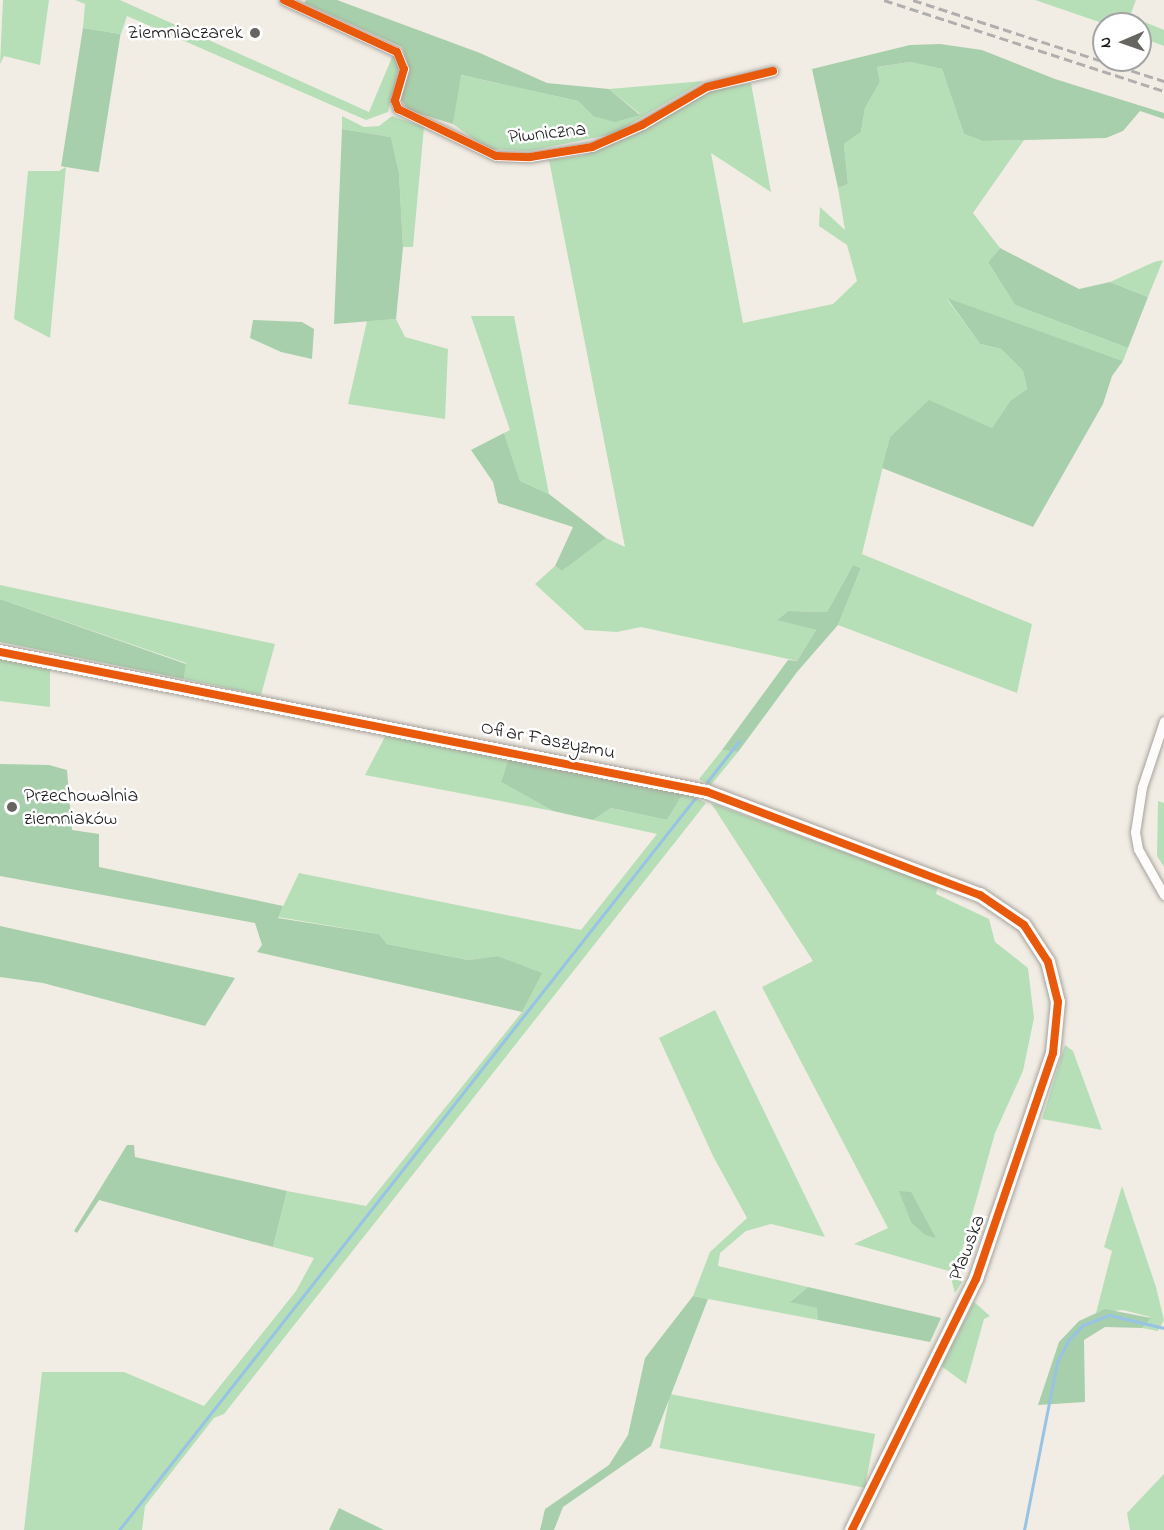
<!DOCTYPE html>
<meta charset="utf-8">
<style>
body{margin:0}
#map{position:relative;width:1164px;height:1530px;overflow:hidden;background:#f2ede4;font-family:"Indie Flower",sans-serif}
div>[style]{position:absolute}
.green>*{inset:0;background:#b6dfb7;transform-origin:0 0}
.forest>*{inset:0;background:#a8cfab;transform-origin:0 0}
.stream>*{height:3px;margin:-1.5px;padding:0 1.5px;transform-origin:1.5px;border-radius:1.5px;background:#98c3e5}
.roads{filter:drop-shadow(0 0 2px #a5a29d) drop-shadow(0 0 2px #a5a29d)}
.street>*{height:9px;margin:-4.5px;padding:0 4.5px;transform-origin:4.5px;border-radius:4.5px;background:#fdfcfb}
.secondary>*{height:14px;margin:-7px;padding:0 7px;transform-origin:7px;border-radius:7px;background:#fdfcfb}
.rail>*{height:3px;margin-top:-1.5px;transform-origin:0;background:repeating-linear-gradient(90deg,#b0afae 0 9px,transparent 0 13.5px)}
.cycleway>*{height:8px;margin:-4px;padding:0 4px;transform-origin:4px;border-radius:4px;background:#e8590c}
.dots>*{width:16px;height:16px;translate:-50% -50%;box-sizing:border-box;border:3px solid #fff;border-radius:50%}
span{translate:-50% -50%;white-space:nowrap;text-align:center;line-height:1.15;-webkit-text-stroke:5px #fff;paint-order:stroke}
.poi-label{font-size:20px;color:#1c1c1c}
.right{translate:-100% -50%;text-align:right}
.left{translate:0 -50%;text-align:left}
.street-label{font-size:20px;color:#1c1c1c}
.north{position:absolute;left:1092px;top:12px;width:60px;height:60px;box-sizing:border-box;background:#fff;border:2px solid #a4a4a4;border-radius:50%;rotate:268deg;font-size:16px;font-weight:700;line-height:24px;text-align:center;color:#1c1c1c}
.north::after{content:'';display:block;margin:auto;width:21px;height:27px;background:#676562;clip-path:polygon(50% 0,100% 100%,50% 72%,0 100%)}
</style>
<div id="map">
<div class="green">
<div style="clip-path:polygon(3px 0,49px 0,40px 65px,4px 56px,0 64px)"></div>
<div style="clip-path:polygon(75px 0,120px 0,369px 112px,393px 55px,399px 67px,388px 112px,366px 120px,127px 16px,121px 34px,83px 28px,85px 4px)"></div>
<div style="clip-path:polygon(1035px 0,1136px 0,1130px 16px,1164px 30px,1164px 46px,1140px 37px,1140px 24px,1105px 24px)"></div>
<div style="clip-path:polygon(910px 62px,942px 69px,964px 134px,984px 141px,1024px 140px,973px 213px,1000px 248px,988px 262px,1015px 305px,1128px 348px,1123px 361px,947px 299px,980px 344px,1001px 349px,1023px 371px,1027px 389px,1010px 401px,992px 428px,929px 401px,890px 437px,862px 554px,1032px 624px,1017px 693px,838px 625px,861px 568px,853px 565px,827px 612px,788px 611px,778px 619px,816px 630px,797px 661px,641px 627px,617px 632px,585px 630px,535px 584px,555px 566px,562px 571px,606px 538px,625px 547px,549px 160px,584px 155px,634px 134px,706px 91px,751px 83px,771px 192px,711px 153px,743px 323px,833px 304px,857px 281px,847px 245px,819px 226px,820px 207px,845px 230px,838px 188px,848px 184px,844px 144px,861px 132px,865px 108px,880px 82px,877px 67px)"></div>
<div style="clip-path:polygon(460px 75px,578px 101px,593px 116px,640px 114px,609px 89px,704px 81px,613px 134px,529px 151px,488px 149px,453px 124px)"></div>
<div style="clip-path:polygon(342px 116px,364px 127px,379px 126px,392px 116px,424px 127px,413px 247px,403px 247px,399px 173px,391px 137px,342px 129px)"></div>
<div style="clip-path:polygon(66px 167px,50px 338px,14px 319px,28px 171px,59px 171px)"></div>
<div style="clip-path:polygon(1163px 260px,1148px 297px,1110px 282px,1154px 262px)"></div>
<div style="clip-path:polygon(471px 316px,514px 316px,549px 494px,520px 481px,504px 433px,510px 430px)"></div>
<div style="clip-path:polygon(396px 319px,405px 337px,448px 349px,445px 419px,348px 404px,367px 321px)"></div>
<div style="clip-path:polygon(0 585px,275px 644px,261px 695px,184px 679px,186px 663px,0 599px)"></div>
<div style="clip-path:polygon(0 657px,50px 668px,50px 707px,0 701px)"></div>
<div style="clip-path:polygon(389px 729px,509px 757px,501px 782px,553px 811px,365px 775px)"></div>
<div style="clip-path:polygon(722px 750px,738px 752px,711px 785px,699px 779px)"></div>
<div style="clip-path:polygon(684px 792px,706px 803px,224px 1414px,214px 1418px,145px 1506px,142px 1530px,24px 1530px,42px 1372px,124px 1372px,204px 1406px,296px 1291px,314px 1258px,273px 1247px,287px 1191px,366px 1206px,522px 1012px,541px 973px,498px 956px,468px 960px,387px 944px,379px 934px,278px 917px,299px 873px,581px 930px,657px 834px,593px 820px,611px 808px,667px 820px)"></div>
<div style="clip-path:polygon(1158px 801px,1164px 803px,1164px 867px,1157px 856px)"></div>
<div style="clip-path:polygon(711px 803px,938px 886px,936px 894px,989px 919px,995px 942px,1028px 968px,1034px 1018px,1023px 1071px,995px 1133px,956px 1272px,962px 1282px,955px 1293px,949px 1271px,854px 1244px,888px 1228px,762px 987px,813px 961px)"></div>
<div style="clip-path:polygon(715px 1010px,825px 1237px,771px 1224px,746px 1231px,720px 1253px,718px 1266px,808px 1287px,791px 1301px,818px 1308px,818px 1320px,693px 1296px,710px 1252px,747px 1218px,713px 1156px,659px 1038px)"></div>
<div style="clip-path:polygon(1065px 1045px,1073px 1051px,1102px 1130px,1042px 1119px)"></div>
<div style="clip-path:polygon(1122px 1186px,1156px 1287px,1164px 1320px,1158px 1331px,1142px 1328px,1150px 1317px,1123px 1310px,1096px 1313px,1112px 1251px,1104px 1247px)"></div>
<div style="clip-path:polygon(974px 1302px,990px 1316px,984px 1319px,966px 1384px,941px 1366px)"></div>
<div style="left:670px;top:1394px;width:209px;height:55px;rotate:11deg"></div>
<div style="clip-path:polygon(1164px 1474px,1164px 1530px,1130px 1530px,1127px 1513px)"></div>
</div>
<div class="forest">
<div style="clip-path:polygon(306px 0,337px 0,480px 53px,547px 83px,609px 89px,640px 115px,615px 122px,593px 116px,578px 101px,461px 75px,453px 124px,408px 110px,401px 99px,410px 70px,402px 47px,304px 3px)"></div>
<div style="left:83px;top:28px;width:38px;height:140px;rotate:9deg"></div>
<div style="clip-path:polygon(940px 44px,982px 50px,1055px 79px,1164px 113px,1164px 119px,1140px 111px,1123px 131px,1106px 138px,983px 141px,964px 134px,942px 69px,910px 62px,877px 67px,880px 82px,865px 108px,861px 132px,844px 144px,848px 184px,838px 188px,812px 69px,910px 45px)"></div>
<div style="clip-path:polygon(342px 129px,391px 137px,399px 173px,403px 247px,396px 319px,334px 324px)"></div>
<div style="clip-path:polygon(1000px 248px,1079px 289px,1110px 282px,1148px 297px,1128px 348px,1015px 305px,988px 262px)"></div>
<div style="clip-path:polygon(947px 298px,1123px 361px,1112px 376px,1103px 404px,1033px 527px,882px 468px,890px 437px,929px 400px,992px 428px,1010px 401px,1027px 389px,1023px 371px,1001px 349px,980px 344px)"></div>
<div style="clip-path:polygon(253px 320px,302px 322px,314px 329px,312px 359px,281px 352px,250px 338px)"></div>
<div style="clip-path:polygon(504px 433px,520px 481px,549px 494px,606px 538px,562px 571px,555px 566px,573px 527px,498px 503px,493px 482px,471px 450px)"></div>
<div style="clip-path:polygon(853px 565px,861px 568px,838px 625px,797px 672px,738px 752px,722px 750px,788px 660px,797px 661px,816px 630px,777px 620px,788px 611px,827px 612px)"></div>
<div style="clip-path:polygon(0 599px,186px 664px,184px 679px,0 642px)"></div>
<div style="clip-path:polygon(509px 757px,684px 792px,667px 820px,611px 808px,593px 820px,553px 811px,501px 782px)"></div>
<div style="clip-path:polygon(0 764px,49px 765px,67px 770px,72px 830px,99px 834px,99px 867px,283px 906px,278px 918px,379px 934px,387px 944px,468px 960px,498px 956px,542px 973px,522px 1012px,257px 952px,262px 945px,255px 923px,0 876px)"></div>
<div style="clip-path:polygon(0 926px,235px 978px,205px 1026px,43px 983px,0 977px)"></div>
<div style="clip-path:polygon(127px 1145px,134px 1145px,135px 1157px,287px 1191px,273px 1247px,99px 1200px,77px 1233px,74px 1231px)"></div>
<div style="clip-path:polygon(899px 1191px,911px 1192px,936px 1238px,925px 1235px,911px 1222px)"></div>
<div style="clip-path:polygon(808px 1287px,941px 1318px,930px 1342px,818px 1320px,817px 1308px,790px 1302px)"></div>
<div style="clip-path:polygon(693px 1296px,708px 1299px,651px 1446px,563px 1507px,554px 1530px,540px 1530px,545px 1509px,609px 1465px,628px 1435px,645px 1358px)"></div>
<div style="clip-path:polygon(1105px 1309px,1151px 1318px,1142px 1328px,1105px 1327px,1084px 1340px,1085px 1402px,1038px 1405px,1059px 1342px,1079px 1321px)"></div>
<div style="clip-path:polygon(339px 1508px,384px 1530px,329px 1530px)"></div>
</div>
<div class="stream">
<div style="left:707px;top:782px;width:52px;rotate:-52deg"></div>
<div style="left:119px;top:1530px;width:931px;rotate:-51.8deg"></div>
<div style="left:1024px;top:1530px;width:171px;rotate:-78.9deg"></div>
<div style="left:1057px;top:1362px;width:26px;rotate:-62deg"></div>
<div style="left:1069px;top:1339px;width:20px;rotate:-45deg"></div>
<div style="left:1083px;top:1325px;width:28px;rotate:-21deg"></div>
<div style="left:1109px;top:1315px;width:57px;rotate:13.3deg"></div>
</div>
<div class="roads">
<div class="street">
<div style="left:284px;top:0;width:124px;rotate:24.7deg"></div>
<div style="left:397px;top:52px;width:18px;rotate:68deg"></div>
<div style="left:404px;top:69px;width:33px;rotate:106deg"></div>
<div style="left:395px;top:101px;width:9px;rotate:69deg"></div>
<div style="left:398px;top:109px;width:109px;rotate:25.6deg"></div>
<div style="left:496px;top:156px;width:34px;rotate:2deg"></div>
<div style="left:530px;top:157px;width:63px;rotate:-9.2deg"></div>
<div style="left:592px;top:147px;width:55px;rotate:-23.7deg"></div>
<div style="left:642px;top:125px;width:75px;rotate:-30.3deg"></div>
<div style="left:707px;top:87px;width:68px;rotate:-13.6deg"></div>
<div style="left:1164px;top:721px;width:70px;rotate:108.4deg"></div>
<div style="left:1142px;top:787px;width:46px;rotate:98.8deg"></div>
<div style="left:1135px;top:832px;width:17px;rotate:80deg"></div>
<div style="left:1138px;top:849px;width:53px;rotate:60.5deg"></div>
</div>
<div class="secondary">
<div style="left:0;top:652px;width:721px;rotate:11.2deg"></div>
<div style="left:707px;top:792px;width:292px;rotate:20.7deg"></div>
<div style="left:980px;top:895px;width:53px;rotate:34.3deg"></div>
<div style="left:1024px;top:925px;width:44px;rotate:57deg"></div>
<div style="left:1048px;top:962px;width:41px;rotate:76deg"></div>
<div style="left:1058px;top:1002px;width:51px;rotate:95.6deg"></div>
<div style="left:1053px;top:1053px;width:239px;rotate:108.8deg"></div>
<div style="left:976px;top:1279px;width:280px;rotate:116.3deg"></div>
</div>
</div>
<div class="rail">
<div style="left:884px;top:0;width:294px;rotate:18deg"></div>
<div style="left:913px;top:0;width:264px;rotate:17.9deg"></div>
</div>
<div class="cycleway">
<div style="left:284px;top:0;width:124px;rotate:24.7deg"></div>
<div style="left:397px;top:52px;width:18px;rotate:68deg"></div>
<div style="left:404px;top:69px;width:33px;rotate:106deg"></div>
<div style="left:395px;top:101px;width:9px;rotate:69deg"></div>
<div style="left:398px;top:109px;width:109px;rotate:25.6deg"></div>
<div style="left:496px;top:156px;width:34px;rotate:2deg"></div>
<div style="left:530px;top:157px;width:63px;rotate:-9.2deg"></div>
<div style="left:592px;top:147px;width:55px;rotate:-23.7deg"></div>
<div style="left:642px;top:125px;width:75px;rotate:-30.3deg"></div>
<div style="left:707px;top:87px;width:68px;rotate:-13.6deg"></div>
<div style="left:0;top:652px;width:721px;rotate:11.2deg"></div>
<div style="left:707px;top:792px;width:292px;rotate:20.7deg"></div>
<div style="left:980px;top:895px;width:53px;rotate:34.3deg"></div>
<div style="left:1024px;top:925px;width:44px;rotate:57deg"></div>
<div style="left:1048px;top:962px;width:41px;rotate:76deg"></div>
<div style="left:1058px;top:1002px;width:51px;rotate:95.6deg"></div>
<div style="left:1053px;top:1053px;width:239px;rotate:108.8deg"></div>
<div style="left:976px;top:1279px;width:280px;rotate:116.3deg"></div>
</div>
<div class="dots">
<div style="left:255px;top:33px;background:#676562"></div>
<div style="left:12px;top:807px;background:#676562"></div>
</div>
<div class="poi-label">
<span class="right" style="left:243px;top:33px">Ziemniaczarek</span>
<span class="left" style="left:24px;top:808px">Przechowalnia<br>ziemniaków</span>
</div>
<div class="street-label">
<span style="left:547px;top:134px;rotate:-6deg">Piwniczna</span>
<span style="left:548px;top:741px;rotate:11deg">Ofiar Faszyzmu</span>
<span style="left:968px;top:1248px;rotate:-69deg">Pławska</span>
</div>
<div class="north">N</div>
</div>
